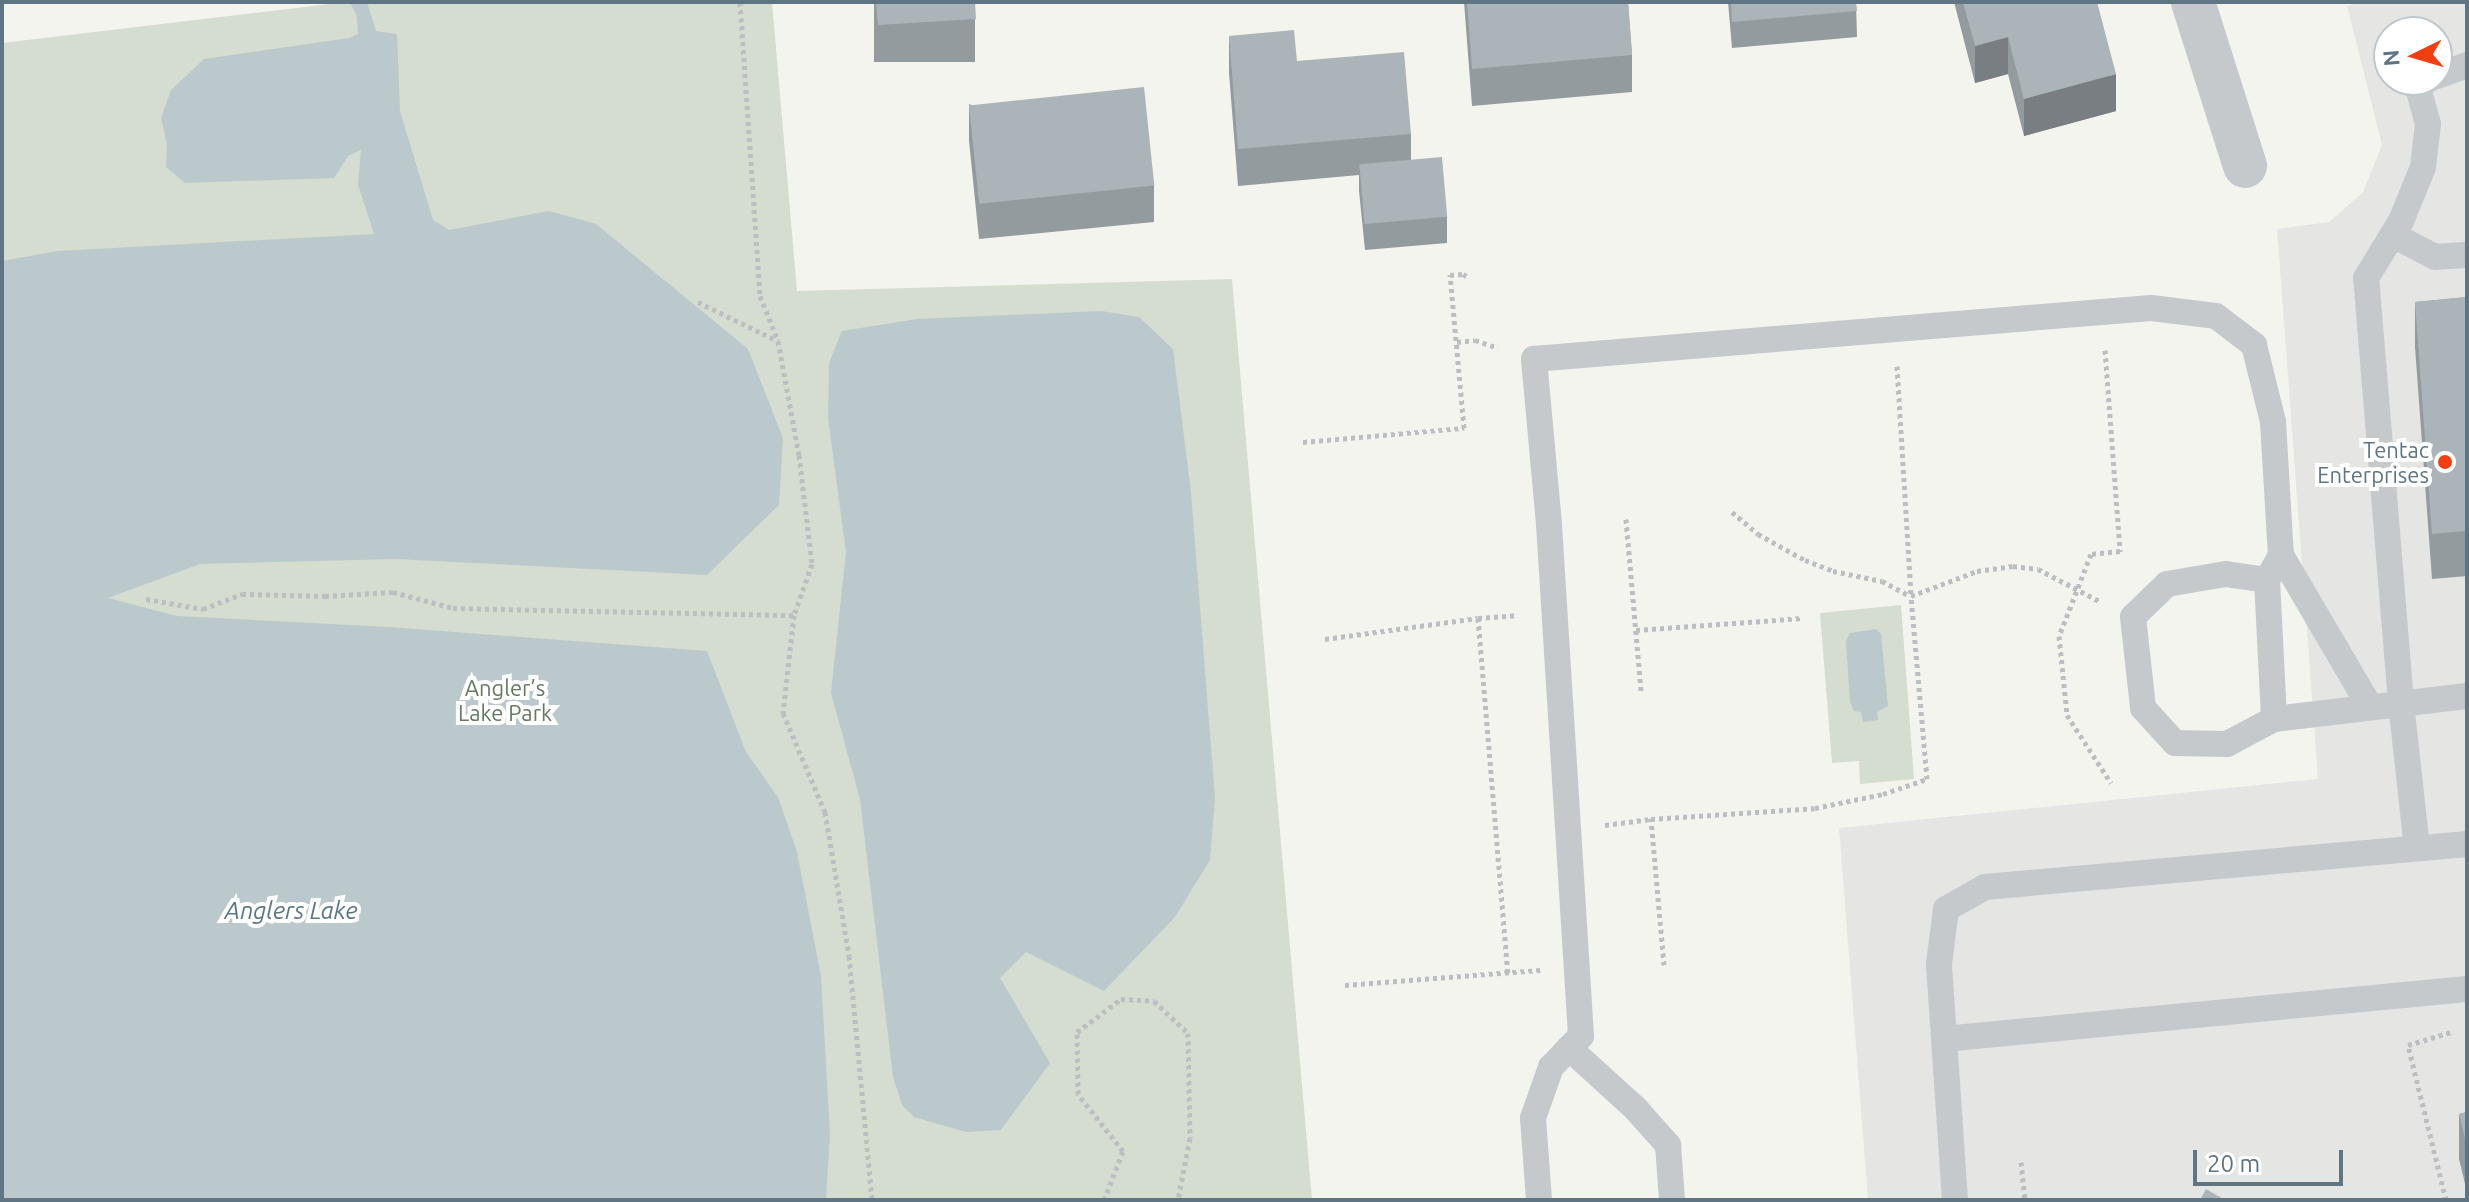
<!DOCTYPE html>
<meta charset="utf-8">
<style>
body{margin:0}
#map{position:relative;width:2469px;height:1202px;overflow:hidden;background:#f4f4ef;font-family:Ubuntu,sans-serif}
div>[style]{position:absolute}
.built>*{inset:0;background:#e5e6e3}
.green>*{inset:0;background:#d5dcd0}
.water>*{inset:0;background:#bbc9cd}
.path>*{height:5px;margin-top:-2.5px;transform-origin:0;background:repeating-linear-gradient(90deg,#bcbfc1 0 4px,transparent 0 8px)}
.service>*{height:26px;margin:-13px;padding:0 13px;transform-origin:13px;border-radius:13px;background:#c6c9cc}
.minor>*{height:44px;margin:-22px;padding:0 22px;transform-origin:22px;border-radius:22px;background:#c6c9cc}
.wall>*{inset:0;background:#939b9e;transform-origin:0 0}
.shaded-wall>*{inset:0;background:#787e81}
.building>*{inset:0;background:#abb4b8;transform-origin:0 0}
.dots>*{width:22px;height:22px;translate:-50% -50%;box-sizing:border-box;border:4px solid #fff;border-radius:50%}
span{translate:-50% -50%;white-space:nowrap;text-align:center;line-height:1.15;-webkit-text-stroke:8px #fff;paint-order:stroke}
.poi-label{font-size:22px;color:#607583}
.right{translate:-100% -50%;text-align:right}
.park-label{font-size:22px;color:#667a60}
.water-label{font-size:24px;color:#5b7881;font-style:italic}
.frame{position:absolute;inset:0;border:4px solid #607583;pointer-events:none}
.north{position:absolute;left:2373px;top:16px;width:80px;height:80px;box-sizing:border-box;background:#fff;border:2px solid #bfc8cd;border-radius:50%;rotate:265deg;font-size:22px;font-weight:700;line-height:32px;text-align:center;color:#607583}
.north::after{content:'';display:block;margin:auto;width:28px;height:36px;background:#f23f12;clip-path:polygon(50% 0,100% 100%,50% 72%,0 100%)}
.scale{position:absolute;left:2193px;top:1150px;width:150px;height:36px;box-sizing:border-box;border:4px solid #607583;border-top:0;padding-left:10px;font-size:24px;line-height:28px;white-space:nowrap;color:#607583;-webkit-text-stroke:6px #fff;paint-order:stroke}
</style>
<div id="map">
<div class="built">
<div style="clip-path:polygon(evenodd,2360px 2px,2467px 2px,2467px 1200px,1868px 1200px,1839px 828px,2318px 779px,2277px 229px,2329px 222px,2363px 192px,2382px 145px,2347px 6px,2360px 2px,2389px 32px,2437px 32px,2437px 80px,2389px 80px,2389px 32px)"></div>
</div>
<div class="green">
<div style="clip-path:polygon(347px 2px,772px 2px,797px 291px,1232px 279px,1312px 1200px,2px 1200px,2px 43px)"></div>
<div style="clip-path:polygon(1901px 605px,1914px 779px,1860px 784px,1859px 761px,1832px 763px,1820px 613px)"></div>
</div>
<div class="water">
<div style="clip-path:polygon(350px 2px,367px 2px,376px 31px,397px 34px,400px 111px,433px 220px,449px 230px,549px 211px,596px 224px,748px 349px,783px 438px,779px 505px,707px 575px,396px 559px,200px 564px,108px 598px,177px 616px,389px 627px,707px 651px,746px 752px,778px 797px,797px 852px,821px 976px,830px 1134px,826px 1200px,2px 1200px,2px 261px,58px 251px,374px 234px,358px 185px,361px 150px,348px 156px,334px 178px,185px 183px,166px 167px,167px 144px,161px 118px,171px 90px,204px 59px,349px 38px,358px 34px,357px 17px)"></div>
<div style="clip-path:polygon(1101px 311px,1139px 317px,1173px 349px,1191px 492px,1215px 798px,1210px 860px,1175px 917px,1104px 991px,1026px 952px,1000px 978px,1050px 1063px,1001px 1130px,966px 1132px,914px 1117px,902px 1105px,893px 1077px,860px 799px,831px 693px,846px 552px,828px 418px,829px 363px,842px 331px,917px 319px)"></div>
<div style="clip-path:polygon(1876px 629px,1881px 634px,1888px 706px,1877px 712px,1878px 720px,1863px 722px,1861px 712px,1854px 711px,1850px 702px,1846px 641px,1850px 633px)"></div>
</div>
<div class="path">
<div style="left:740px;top:2px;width:295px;rotate:86.1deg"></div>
<div style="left:760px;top:296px;width:48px;rotate:67.8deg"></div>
<div style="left:698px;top:302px;width:89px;rotate:26deg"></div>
<div style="left:778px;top:341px;width:116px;rotate:79.6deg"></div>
<div style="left:799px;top:455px;width:110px;rotate:83.2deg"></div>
<div style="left:812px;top:564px;width:54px;rotate:109.4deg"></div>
<div style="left:794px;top:615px;width:99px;rotate:96.4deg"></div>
<div style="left:783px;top:713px;width:108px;rotate:67deg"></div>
<div style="left:825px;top:812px;width:146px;rotate:80.5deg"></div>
<div style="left:849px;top:956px;width:245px;rotate:84.6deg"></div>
<div style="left:1457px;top:342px;width:18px;rotate:-6deg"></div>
<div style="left:1475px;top:340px;width:24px;rotate:19deg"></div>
<div style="left:2105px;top:350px;width:202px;rotate:85.7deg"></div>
<div style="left:2120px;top:551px;width:29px;rotate:174deg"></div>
<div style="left:2091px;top:554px;width:88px;rotate:111.3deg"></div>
<div style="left:2059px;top:636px;width:79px;rotate:84.2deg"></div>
<div style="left:2067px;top:715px;width:81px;rotate:57.1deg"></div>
<div style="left:1897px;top:366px;width:230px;rotate:86.5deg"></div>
<div style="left:1303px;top:442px;width:162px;rotate:-5deg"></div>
<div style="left:1464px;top:428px;width:154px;rotate:-95.2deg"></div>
<div style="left:1450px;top:275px;width:13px;rotate:-4deg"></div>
<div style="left:1463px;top:274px;width:7px;rotate:34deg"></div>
<div style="left:1732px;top:512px;width:34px;rotate:40deg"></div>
<div style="left:1758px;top:534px;width:54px;rotate:29deg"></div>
<div style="left:1805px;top:560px;width:30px;rotate:21deg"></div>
<div style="left:1833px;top:571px;width:50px;rotate:11.5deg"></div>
<div style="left:1882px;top:581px;width:32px;rotate:28deg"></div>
<div style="left:1626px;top:519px;width:174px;rotate:85deg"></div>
<div style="left:146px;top:599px;width:58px;rotate:10deg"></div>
<div style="left:203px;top:609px;width:42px;rotate:-21deg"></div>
<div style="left:242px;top:594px;width:83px;rotate:1.4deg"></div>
<div style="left:325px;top:596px;width:68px;rotate:-3.4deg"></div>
<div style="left:393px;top:592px;width:62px;rotate:14.9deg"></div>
<div style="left:453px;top:608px;width:341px;rotate:1.2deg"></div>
<div style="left:1478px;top:618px;width:39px;rotate:-4deg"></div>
<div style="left:1636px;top:630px;width:167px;rotate:-4.1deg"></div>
<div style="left:1325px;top:639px;width:154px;rotate:-7.8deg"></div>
<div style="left:1478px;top:618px;width:356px;rotate:85.2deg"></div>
<div style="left:1605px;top:825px;width:46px;rotate:-7.4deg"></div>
<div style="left:1664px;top:965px;width:147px;rotate:-95.1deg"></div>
<div style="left:1651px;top:819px;width:164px;rotate:-3.8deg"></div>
<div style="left:1815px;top:808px;width:69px;rotate:-11.6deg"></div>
<div style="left:1883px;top:794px;width:46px;rotate:-18.8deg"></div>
<div style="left:1927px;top:779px;width:184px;rotate:-95deg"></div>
<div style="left:1911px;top:596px;width:71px;rotate:-20.7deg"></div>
<div style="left:1977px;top:571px;width:36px;rotate:-8deg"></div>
<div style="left:2013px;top:566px;width:25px;rotate:7deg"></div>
<div style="left:2038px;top:569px;width:69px;rotate:27.7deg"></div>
<div style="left:1345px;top:985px;width:196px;rotate:-4.4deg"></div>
<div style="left:2021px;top:1162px;width:38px;rotate:84deg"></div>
<div style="left:1104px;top:1200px;width:53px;rotate:-68.8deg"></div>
<div style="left:1123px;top:1151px;width:73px;rotate:-128.3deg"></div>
<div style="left:1078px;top:1094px;width:62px;rotate:-90.9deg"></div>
<div style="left:1077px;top:1032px;width:55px;rotate:-36.9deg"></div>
<div style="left:1121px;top:999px;width:33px;rotate:3deg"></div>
<div style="left:1154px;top:1001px;width:47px;rotate:43.3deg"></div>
<div style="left:1188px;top:1033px;width:105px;rotate:88.9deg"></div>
<div style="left:1190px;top:1138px;width:63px;rotate:101deg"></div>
<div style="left:2446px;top:1200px;width:160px;rotate:-103.8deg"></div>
<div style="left:2408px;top:1045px;width:45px;rotate:-16.8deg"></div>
</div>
<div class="service">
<div style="left:2437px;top:76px;width:32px;rotate:-20deg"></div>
<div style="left:2393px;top:235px;width:47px;rotate:27.6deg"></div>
<div style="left:2435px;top:257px;width:32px;rotate:-4deg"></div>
<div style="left:2281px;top:555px;width:174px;rotate:59.6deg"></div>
<div style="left:2267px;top:580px;width:139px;rotate:87.1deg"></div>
<div style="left:2417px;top:848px;width:147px;rotate:-96.3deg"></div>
<div style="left:2401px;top:702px;width:425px;rotate:-94.7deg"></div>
<div style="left:2366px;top:278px;width:67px;rotate:-58.4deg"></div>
<div style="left:2401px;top:221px;width:58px;rotate:-67.8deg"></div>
<div style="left:2423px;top:167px;width:43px;rotate:-83.4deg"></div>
<div style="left:2428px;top:124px;width:41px;rotate:-105.4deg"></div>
<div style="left:2417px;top:84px;width:12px;rotate:-20deg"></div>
<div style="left:1944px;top:1039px;width:525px;rotate:-5.46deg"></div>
<div style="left:1569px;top:1048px;width:89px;rotate:42.3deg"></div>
<div style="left:1635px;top:1108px;width:50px;rotate:48.3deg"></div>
<div style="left:1668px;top:1145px;width:55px;rotate:85.8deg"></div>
<div style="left:1539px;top:1200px;width:82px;rotate:-94.2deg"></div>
<div style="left:1533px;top:1118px;width:54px;rotate:-70.6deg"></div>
<div style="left:1551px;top:1067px;width:43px;rotate:-45.9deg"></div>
<div style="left:1581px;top:1036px;width:513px;rotate:-93.58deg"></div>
<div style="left:1549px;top:524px;width:166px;rotate:-95.2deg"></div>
<div style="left:1534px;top:359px;width:619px;rotate:-4.73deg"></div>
<div style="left:2151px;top:308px;width:65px;rotate:7deg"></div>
<div style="left:2216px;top:316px;width:48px;rotate:37.3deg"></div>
<div style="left:2254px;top:345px;width:79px;rotate:76.1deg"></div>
<div style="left:2273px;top:422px;width:133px;rotate:86.6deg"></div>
<div style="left:2281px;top:555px;width:29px;rotate:119deg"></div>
<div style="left:2267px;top:580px;width:41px;rotate:-171.7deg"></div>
<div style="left:2226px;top:574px;width:60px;rotate:170.4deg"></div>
<div style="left:2167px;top:584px;width:47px;rotate:135.9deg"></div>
<div style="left:2133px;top:617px;width:92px;rotate:83.7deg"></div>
<div style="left:2143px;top:708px;width:47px;rotate:47.6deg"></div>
<div style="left:2175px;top:743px;width:52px;rotate:1.1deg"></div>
<div style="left:2227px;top:744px;width:53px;rotate:-28deg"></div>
<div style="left:2274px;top:719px;width:194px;rotate:-6.8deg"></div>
<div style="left:1955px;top:1200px;width:237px;rotate:-93.9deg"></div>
<div style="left:1939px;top:964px;width:55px;rotate:-82.7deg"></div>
<div style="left:1946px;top:909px;width:45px;rotate:-29.4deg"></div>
<div style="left:1985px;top:887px;width:484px;rotate:-5.1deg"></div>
</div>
<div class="minor">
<div style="left:2193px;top:2px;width:172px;rotate:72.4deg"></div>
</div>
<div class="wall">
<div style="left:874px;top:2px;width:101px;height:60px"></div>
<div style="clip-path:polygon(1464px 2px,1628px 2px,1632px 55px,1632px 92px,1472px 106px)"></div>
<div style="clip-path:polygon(1728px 2px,1856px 2px,1857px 37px,1732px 48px)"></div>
<div style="clip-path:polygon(1954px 2px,2097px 2px,2116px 111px,2024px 136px,2008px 74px,1975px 83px)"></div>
<div style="clip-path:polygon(1229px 36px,1297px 61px,1411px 134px,1411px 160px,1447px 217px,1447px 243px,1365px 250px,1359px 191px,1359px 175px,1238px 186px,1229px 73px)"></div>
<div style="clip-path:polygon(969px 104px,1154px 185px,1154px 222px,979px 239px,969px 141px)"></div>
<div style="clip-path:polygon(2467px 297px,2467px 576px,2432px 579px,2415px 347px,2415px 302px)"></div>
<div style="clip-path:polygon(2467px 1112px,2467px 1192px,2459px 1159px,2459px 1114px)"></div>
</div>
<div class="shaded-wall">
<div style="clip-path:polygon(2008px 37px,2008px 74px,1975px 83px,1975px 46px)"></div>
<div style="clip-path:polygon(2116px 74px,2116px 111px,2024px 136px,2024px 99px)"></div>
</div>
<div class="building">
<div style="clip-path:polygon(876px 2px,975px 2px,976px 19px,878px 25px)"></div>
<div style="clip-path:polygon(1467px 2px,1628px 2px,1632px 55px,1472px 69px)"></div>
<div style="clip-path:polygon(1731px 2px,1856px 2px,1857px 11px,1732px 22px)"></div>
<div style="clip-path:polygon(1963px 2px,2097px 2px,2116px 74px,2024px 99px,2008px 37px,1975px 46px)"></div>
<div style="clip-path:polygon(1294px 30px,1297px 61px,1404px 52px,1411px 134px,1238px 149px,1229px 36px)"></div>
<div style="left:1144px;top:87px;width:99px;height:176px;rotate:84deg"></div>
<div style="left:1442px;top:157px;width:60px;height:83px;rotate:85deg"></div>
<div style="clip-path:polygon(2467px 297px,2467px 531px,2432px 534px,2415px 302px)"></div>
<div style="clip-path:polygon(2467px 1112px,2467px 1147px,2459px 1114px)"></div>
<div style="clip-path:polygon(2206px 1189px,2225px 1200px,2200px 1200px)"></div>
</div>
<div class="dots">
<div style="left:2445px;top:462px;background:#f23f12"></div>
</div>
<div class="poi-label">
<span class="right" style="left:2429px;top:462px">Tentac<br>Enterprises</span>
</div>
<div class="park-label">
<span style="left:505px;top:700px">Angler’s<br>Lake Park</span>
</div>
<div class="water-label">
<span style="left:291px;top:911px">Anglers Lake</span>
</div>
<div class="frame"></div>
<div class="north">N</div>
<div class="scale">20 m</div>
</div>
